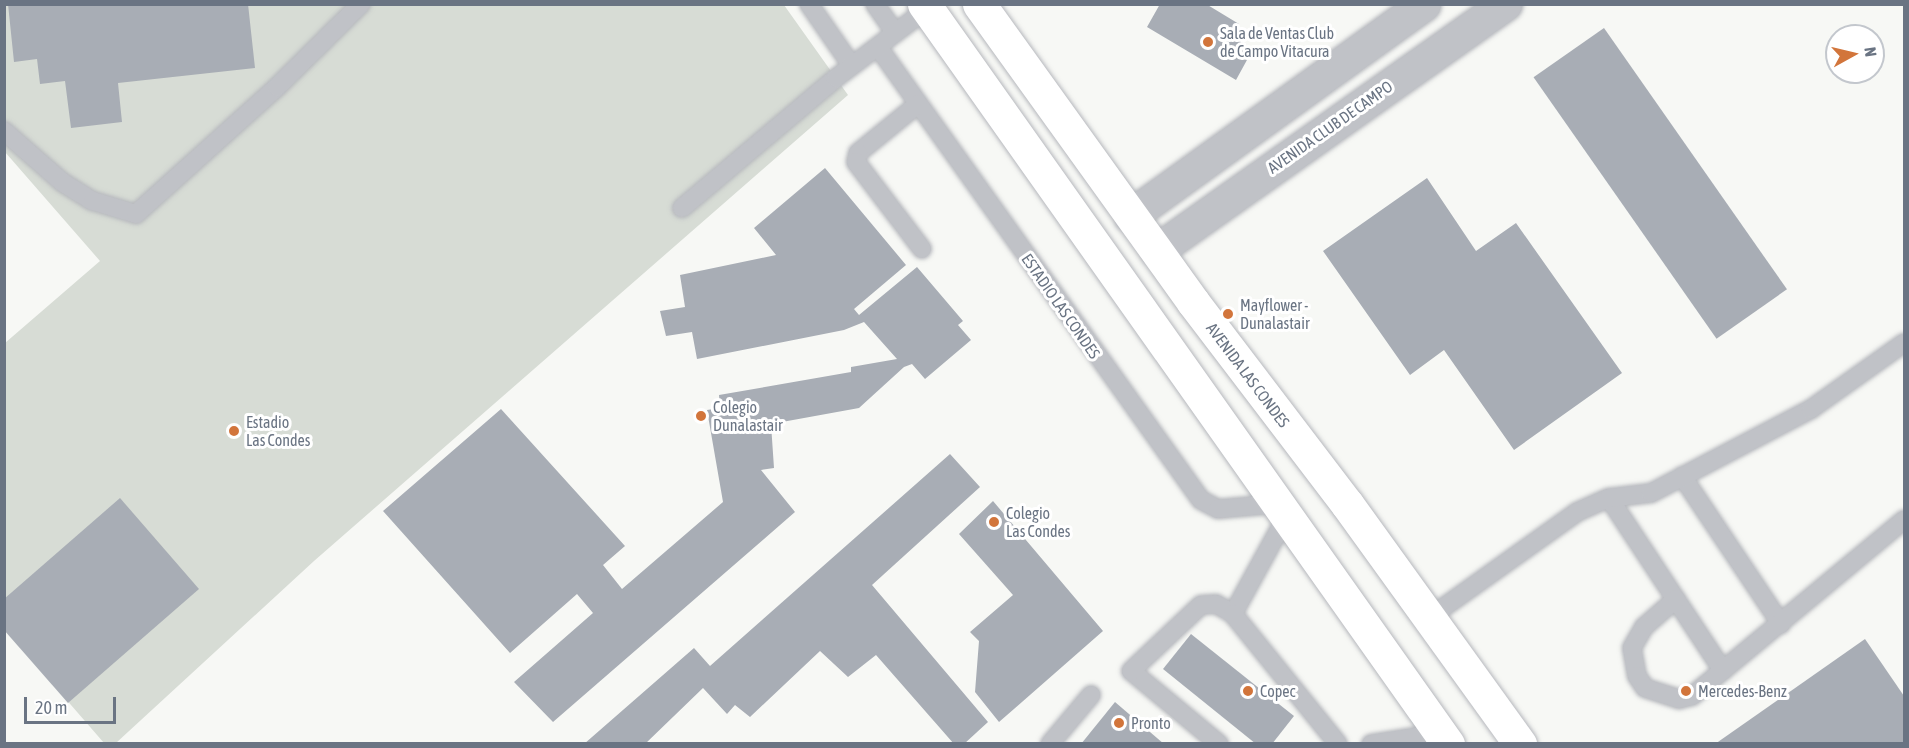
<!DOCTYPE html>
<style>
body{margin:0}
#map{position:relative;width:1909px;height:748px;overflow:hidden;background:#f7f8f5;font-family:"Asap Condensed",sans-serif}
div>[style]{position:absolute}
.green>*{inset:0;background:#d7dcd5}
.building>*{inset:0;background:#a8adb5;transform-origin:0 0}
.roads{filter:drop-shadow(0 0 2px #b6b8bd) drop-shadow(0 0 2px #b6b8bd)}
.lane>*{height:18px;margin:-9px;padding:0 9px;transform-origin:9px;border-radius:9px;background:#c0c2c7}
.street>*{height:33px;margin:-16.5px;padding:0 16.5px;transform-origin:16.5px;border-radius:16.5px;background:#c0c2c7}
.primary>*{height:33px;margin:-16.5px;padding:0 16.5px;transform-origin:16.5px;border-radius:16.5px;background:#fff}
.dots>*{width:16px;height:16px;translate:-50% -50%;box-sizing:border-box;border:3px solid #fff;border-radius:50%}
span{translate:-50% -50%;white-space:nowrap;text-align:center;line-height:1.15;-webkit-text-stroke:6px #fff;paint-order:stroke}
.poi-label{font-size:16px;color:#6a7483}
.left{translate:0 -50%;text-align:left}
.street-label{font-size:16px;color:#6a7483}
.frame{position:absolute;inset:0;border:6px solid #6a7483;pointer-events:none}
.north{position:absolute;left:1825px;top:24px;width:60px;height:60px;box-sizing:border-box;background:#fff;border:2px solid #c3c7cd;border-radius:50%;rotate:82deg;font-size:16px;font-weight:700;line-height:24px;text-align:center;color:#6a7483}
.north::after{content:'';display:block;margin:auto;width:21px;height:27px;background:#d2753b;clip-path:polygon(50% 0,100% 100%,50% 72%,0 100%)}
.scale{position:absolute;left:24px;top:697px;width:92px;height:27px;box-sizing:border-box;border:3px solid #6a7483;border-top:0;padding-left:8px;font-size:18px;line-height:21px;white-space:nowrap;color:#6a7483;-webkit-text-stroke:4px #fff;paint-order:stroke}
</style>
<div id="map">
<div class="green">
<div style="clip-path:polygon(5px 5px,784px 5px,848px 95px,314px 561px,116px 743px,104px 743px,5px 629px,5px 343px,100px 261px,5px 152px)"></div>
</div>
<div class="building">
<div style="clip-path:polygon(8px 4px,248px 4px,255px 68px,118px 83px,122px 122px,71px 128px,65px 81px,40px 84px,37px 59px,14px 62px)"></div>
<div style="clip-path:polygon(1160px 4px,1206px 4px,1239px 24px,1232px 36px,1253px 49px,1236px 80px,1147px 27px)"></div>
<div style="left:1604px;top:28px;width:319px;height:86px;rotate:55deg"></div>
<div style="clip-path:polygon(825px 168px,906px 265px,854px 309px,859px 315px,917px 267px,963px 321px,958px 325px,971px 340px,925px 379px,912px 364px,904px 367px,859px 408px,771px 424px,774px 468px,761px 470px,795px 512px,553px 722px,514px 682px,593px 613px,577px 594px,510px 653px,383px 511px,501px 409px,625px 546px,603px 565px,622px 589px,723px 502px,707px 410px,720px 408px,719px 395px,851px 372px,851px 367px,897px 359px,864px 322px,844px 330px,697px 359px,692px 332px,666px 336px,660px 311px,685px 307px,680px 275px,776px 255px,754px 228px)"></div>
<div style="clip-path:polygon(1427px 178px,1476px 251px,1516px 223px,1622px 373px,1514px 450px,1444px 350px,1410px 375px,1323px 251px)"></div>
<div style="clip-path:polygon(950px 454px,980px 487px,872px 585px,988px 722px,964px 744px,954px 744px,876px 655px,848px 677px,820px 651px,750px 717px,735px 705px,727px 714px,703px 688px,645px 744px,584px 744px,694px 648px,710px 666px)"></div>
<div style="clip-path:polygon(120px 498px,199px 589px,68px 703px,4px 630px,4px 599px)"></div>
<div style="clip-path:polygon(993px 501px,1103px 631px,999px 722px,975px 692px,979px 641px,970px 632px,1013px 595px,959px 534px)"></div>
<div style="clip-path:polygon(1191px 634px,1294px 716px,1272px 744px,1256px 744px,1163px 669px)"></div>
<div style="clip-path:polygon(1865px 639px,1904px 696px,1904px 744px,1715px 744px)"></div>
<div style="clip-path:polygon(1115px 702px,1164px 744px,1081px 744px)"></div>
</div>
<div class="roads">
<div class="lane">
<div style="left:809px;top:4px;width:75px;rotate:55.3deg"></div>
<div style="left:875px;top:4px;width:35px;rotate:55deg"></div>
<div style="left:878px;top:47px;width:556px;rotate:54.51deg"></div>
<div style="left:1201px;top:500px;width:19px;rotate:28deg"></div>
<div style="left:1218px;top:509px;width:58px;rotate:-4.9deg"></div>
<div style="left:918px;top:104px;width:77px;rotate:140.8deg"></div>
<div style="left:858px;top:153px;width:9px;rotate:103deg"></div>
<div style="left:856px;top:162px;width:109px;rotate:52.8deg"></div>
<div style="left:4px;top:131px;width:77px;rotate:41.3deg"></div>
<div style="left:62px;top:182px;width:36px;rotate:32deg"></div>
<div style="left:93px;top:201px;width:45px;rotate:16.8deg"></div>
<div style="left:136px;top:214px;width:190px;rotate:-42deg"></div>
<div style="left:277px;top:87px;width:118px;rotate:-44.7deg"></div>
<div style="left:682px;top:208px;width:202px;rotate:-40.2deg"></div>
<div style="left:836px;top:78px;width:114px;rotate:-37.2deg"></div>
<div style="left:1682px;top:476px;width:178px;rotate:56.2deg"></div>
<div style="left:1609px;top:498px;width:207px;rotate:56.6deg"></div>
<div style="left:1676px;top:599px;width:43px;rotate:138.8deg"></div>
<div style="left:1644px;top:627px;width:24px;rotate:120deg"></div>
<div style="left:1632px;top:648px;width:28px;rotate:80deg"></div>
<div style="left:1637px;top:676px;width:14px;rotate:56deg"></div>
<div style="left:1645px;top:688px;width:36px;rotate:18deg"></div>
<div style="left:1679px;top:699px;width:13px;rotate:-13deg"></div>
<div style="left:1692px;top:696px;width:276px;rotate:-39.7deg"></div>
<div style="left:1233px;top:614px;width:111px;rotate:-61.3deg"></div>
<div style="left:1430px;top:617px;width:181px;rotate:-35.5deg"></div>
<div style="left:1577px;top:512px;width:35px;rotate:-24deg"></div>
<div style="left:1609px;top:498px;width:42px;rotate:-6.8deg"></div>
<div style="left:1651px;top:493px;width:181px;rotate:-27.7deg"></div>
<div style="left:1811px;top:409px;width:114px;rotate:-35.4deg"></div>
<div style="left:1050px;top:744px;width:64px;rotate:-50.1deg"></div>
<div style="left:1219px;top:744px;width:114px;rotate:-140.3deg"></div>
<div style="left:1131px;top:671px;width:96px;rotate:-43.3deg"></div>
<div style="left:1201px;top:605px;width:15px;rotate:-4deg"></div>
<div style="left:1216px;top:604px;width:20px;rotate:30deg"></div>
<div style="left:1233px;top:614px;width:167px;rotate:51.1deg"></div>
<div style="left:1371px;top:744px;width:71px;rotate:-8.9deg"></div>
</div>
<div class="street">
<div style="left:1130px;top:216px;width:362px;rotate:-35.8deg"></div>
<div style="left:1156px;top:251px;width:428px;rotate:-35.3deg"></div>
</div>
<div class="primary">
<div style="left:924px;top:4px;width:907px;rotate:54.7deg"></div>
<div style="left:979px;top:4px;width:367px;rotate:54.3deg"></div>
<div style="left:1193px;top:302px;width:254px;rotate:52.7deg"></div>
<div style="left:1347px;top:504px;width:296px;rotate:54.2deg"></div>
</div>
</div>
<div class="dots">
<div style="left:1208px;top:42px;background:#d2753b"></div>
<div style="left:1228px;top:314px;background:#d2753b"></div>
<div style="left:701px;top:416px;background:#d2753b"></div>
<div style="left:234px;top:431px;background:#d2753b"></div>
<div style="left:994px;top:522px;background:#d2753b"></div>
<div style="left:1248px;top:691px;background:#d2753b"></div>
<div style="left:1686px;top:691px;background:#d2753b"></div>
<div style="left:1119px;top:723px;background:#d2753b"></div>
</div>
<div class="poi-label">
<span class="left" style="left:1220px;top:42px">Sala de Ventas Club<br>de Campo Vitacura</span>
<span class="left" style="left:1240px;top:314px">Mayflower -<br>Dunalastair</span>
<span class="left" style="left:713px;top:416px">Colegio<br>Dunalastair</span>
<span class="left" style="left:246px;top:431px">Estadio<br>Las Condes</span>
<span class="left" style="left:1006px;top:522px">Colegio<br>Las Condes</span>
<span class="left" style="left:1260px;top:691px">Copec</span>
<span class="left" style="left:1698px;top:691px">Mercedes-Benz</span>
<span class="left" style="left:1131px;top:723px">Pronto</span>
</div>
<div class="street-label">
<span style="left:1330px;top:127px;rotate:-35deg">AVENIDA CLUB DE CAMPO</span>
<span style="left:1061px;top:306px;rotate:55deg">ESTADIO LAS CONDES</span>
<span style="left:1248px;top:375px;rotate:53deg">AVENIDA LAS CONDES</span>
</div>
<div class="frame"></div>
<div class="north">N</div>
<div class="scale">20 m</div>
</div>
